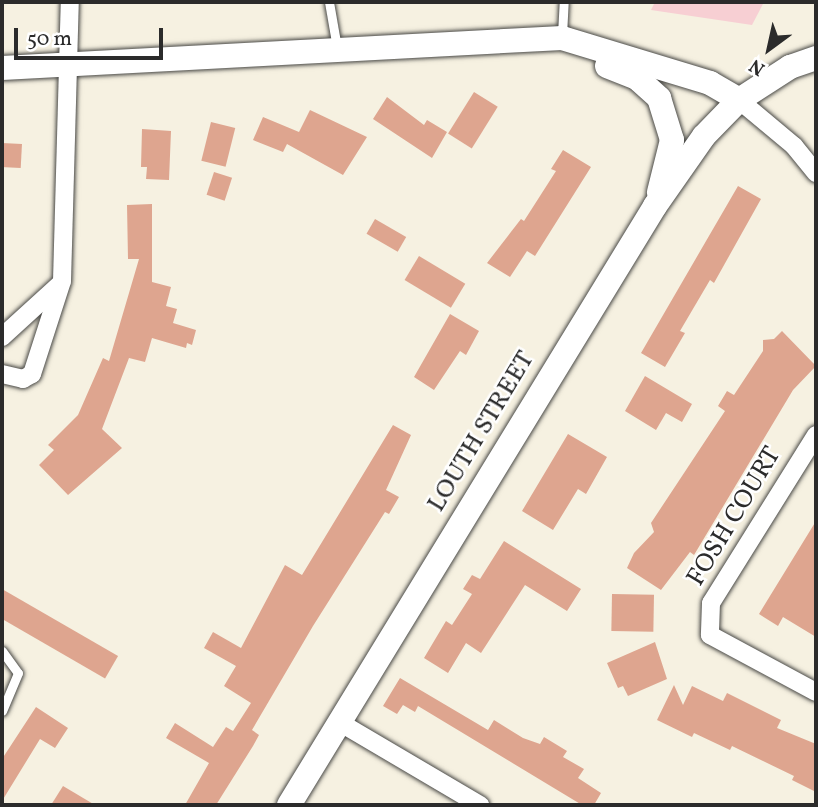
<!DOCTYPE html>
<style>
body{margin:0}
#map{position:relative;width:818px;height:807px;overflow:hidden;background:#f6f1e1;font-family:Vollkorn,serif}
div>[style]{position:absolute}
.built>*{inset:0;background:#f7cfd3}
.building>*{inset:0;background:#dea58f;transform-origin:0 0}
.roads{filter:drop-shadow(0 0 2px #494946) drop-shadow(0 0 2px #494946)}
.service>*{height:9px;margin:-4.5px;padding:0 4.5px;transform-origin:4.5px;border-radius:4.5px;background:#fff}
.minor>*{height:18px;margin:-9px;padding:0 9px;transform-origin:9px;border-radius:9px;background:#fff}
.secondary>*{height:24px;margin:-12px;padding:0 12px;transform-origin:12px;border-radius:12px;background:#fff}
span{translate:-50% -50%;white-space:nowrap;text-align:center;line-height:1.15;-webkit-text-stroke:5px #fff;paint-order:stroke}
.street-label{font-size:26px;color:#2b2b2b}
.frame{position:absolute;inset:0;border:4px solid #2b2b2b;pointer-events:none}
.north{position:absolute;left:734px;top:14px;width:70px;height:70px;-webkit-text-stroke:5px #fff;paint-order:stroke;rotate:213deg;font-size:19px;font-weight:700;line-height:28px;text-align:center;color:#2b2b2b}
.north::after{content:'';display:block;margin:auto;width:24px;height:32px;background:#2b2b2b;clip-path:polygon(50% 0,100% 100%,50% 72%,0 100%)}
.scale{position:absolute;left:14px;top:28px;width:149px;height:32px;box-sizing:border-box;border:4px solid #2b2b2b;border-top:0;padding-left:9px;font-size:21px;line-height:24px;white-space:nowrap;color:#2b2b2b;-webkit-text-stroke:5px #fff;paint-order:stroke}
</style>
<div id="map">
<div class="built">
<div style="clip-path:polygon(655px 2px,764px 2px,752px 25px,651px 10px)"></div>
</div>
<div class="building">
<div style="left:474px;top:92px;width:28px;height:49px;rotate:32deg"></div>
<div style="clip-path:polygon(387px 97px,424px 125px,427px 120px,447px 132px,432px 158px,373px 119px)"></div>
<div style="clip-path:polygon(310px 110px,367px 137px,343px 175px,287px 144px,283px 152px,253px 140px,263px 117px,299px 132px)"></div>
<div style="left:211px;top:122px;width:25px;height:40px;rotate:14deg"></div>
<div style="clip-path:polygon(142px 129px,171px 131px,169px 180px,146px 179px,147px 167px,141px 167px)"></div>
<div style="left:2px;top:143px;width:20px;height:24px;rotate:3deg"></div>
<div style="clip-path:polygon(563px 150px,591px 167px,535px 256px,527px 251px,510px 277px,487px 263px,521px 219px,524px 221px,556px 171px,551px 169px)"></div>
<div style="left:214px;top:172px;width:19px;height:24px;rotate:18deg"></div>
<div style="clip-path:polygon(738px 186px,761px 199px,714px 283px,710px 280px,680px 331px,685px 333px,665px 367px,641px 353px)"></div>
<div style="clip-path:polygon(152px 204px,152px 282px,171px 287px,166px 306px,177px 309px,173px 323px,196px 330px,192px 345px,187px 343px,186px 348px,152px 338px,145px 362px,129px 358px,102px 429px,122px 448px,68px 495px,39px 465px,54px 450px,48px 445px,78px 415px,103px 358px,109px 361px,139px 259px,128px 259px,127px 205px)"></div>
<div style="left:375px;top:219px;width:36px;height:17px;rotate:30deg"></div>
<div style="left:419px;top:256px;width:54px;height:28px;rotate:31deg"></div>
<div style="clip-path:polygon(450px 314px,479px 331px,466px 355px,460px 351px,434px 390px,414px 377px)"></div>
<div style="clip-path:polygon(782px 331px,816px 366px,793px 390px,694px 555px,690px 552px,661px 590px,627px 568px,634px 553px,654px 532px,651px 523px,725px 411px,718px 406px,727px 391px,734px 395px,763px 351px,763px 340px,774px 339px)"></div>
<div style="clip-path:polygon(645px 376px,692px 404px,682px 422px,666px 413px,656px 430px,625px 411px)"></div>
<div style="clip-path:polygon(393px 425px,411px 435px,386px 490px,399px 497px,389px 514px,385px 512px,313px 626px,252px 730px,259px 735px,253px 746px,216px 805px,185px 805px,209px 763px,166px 738px,175px 723px,213px 747px,226px 727px,233px 731px,251px 703px,224px 686px,236px 666px,204px 648px,213px 632px,241px 648px,285px 565px,302px 575px)"></div>
<div style="clip-path:polygon(568px 434px,607px 457px,586px 494px,578px 489px,553px 530px,522px 511px)"></div>
<div style="clip-path:polygon(816px 521px,816px 637px,783px 617px,778px 626px,759px 614px)"></div>
<div style="clip-path:polygon(504px 541px,581px 589px,567px 611px,525px 585px,481px 653px,466px 643px,448px 673px,424px 658px,446px 621px,452px 625px,472px 594px,463px 589px,472px 575px,480px 579px)"></div>
<div style="left:2px;top:589px;width:134px;height:26px;rotate:30deg"></div>
<div style="left:612px;top:594px;width:42px;height:37px;rotate:1deg"></div>
<div style="clip-path:polygon(655px 642px,667px 679px,628px 696px,623px 686px,618px 688px,607px 663px)"></div>
<div style="clip-path:polygon(400px 678px,488px 730px,494px 720px,523px 738px,540px 744px,544px 737px,567px 751px,563px 757px,584px 769px,578px 778px,601px 793px,594px 805px,582px 805px,418px 706px,415px 712px,403px 705px,397px 714px,383px 706px)"></div>
<div style="clip-path:polygon(674px 685px,683px 705px,692px 686px,723px 701px,727px 693px,781px 720px,777px 728px,816px 744px,816px 792px,792px 780px,794px 776px,732px 746px,730px 750px,694px 733px,692px 737px,657px 720px)"></div>
<div style="clip-path:polygon(36px 707px,68px 728px,55px 748px,40px 739px,2px 801px,2px 759px)"></div>
<div style="clip-path:polygon(63px 786px,95px 805px,51px 805px)"></div>
</div>
<div class="roads">
<div class="service">
<div style="left:329px;top:2px;width:47px;rotate:80.1deg"></div>
<div style="left:562px;top:35px;width:33px;rotate:-87deg"></div>
<div style="left:2px;top:651px;width:27px;rotate:54deg"></div>
<div style="left:18px;top:673px;width:41px;rotate:112.8deg"></div>
</div>
<div class="minor">
<div style="left:739px;top:100px;width:72px;rotate:39.9deg"></div>
<div style="left:794px;top:146px;width:35px;rotate:51deg"></div>
<div style="left:2px;top:337px;width:77px;rotate:-42.4deg"></div>
<div style="left:2px;top:374px;width:22px;rotate:13deg"></div>
<div style="left:23px;top:379px;width:10px;rotate:-29deg"></div>
<div style="left:32px;top:374px;width:98px;rotate:-72.1deg"></div>
<div style="left:62px;top:281px;width:279px;rotate:-88.4deg"></div>
<div style="left:816px;top:435px;width:198px;rotate:122deg"></div>
<div style="left:711px;top:603px;width:32px;rotate:92deg"></div>
<div style="left:710px;top:635px;width:120px;rotate:28.3deg"></div>
<div style="left:339px;top:722px;width:164px;rotate:30.5deg"></div>
</div>
<div class="secondary">
<div style="left:607px;top:66px;width:32px;rotate:22deg"></div>
<div style="left:637px;top:78px;width:30px;rotate:42deg"></div>
<div style="left:659px;top:98px;width:44px;rotate:72.8deg"></div>
<div style="left:672px;top:140px;width:54px;rotate:104deg"></div>
<div style="left:2px;top:68px;width:561px;rotate:-3.07deg"></div>
<div style="left:562px;top:38px;width:155px;rotate:16.9deg"></div>
<div style="left:710px;top:83px;width:34px;rotate:30deg"></div>
<div style="left:289px;top:805px;width:702px;rotate:-58.57deg"></div>
<div style="left:655px;top:206px;width:85px;rotate:-55deg"></div>
<div style="left:704px;top:136px;width:50px;rotate:-45.8deg"></div>
<div style="left:739px;top:100px;width:61px;rotate:-32.9deg"></div>
<div style="left:790px;top:67px;width:28px;rotate:-19deg"></div>
</div>
</div>
<div class="street-label">
<span style="left:482px;top:432px;rotate:-59deg">LOUTH STREET</span>
<span style="left:735px;top:517px;rotate:-59deg">FOSH COURT</span>
</div>
<div class="frame"></div>
<div class="north">N</div>
<div class="scale">50 m</div>
</div>
